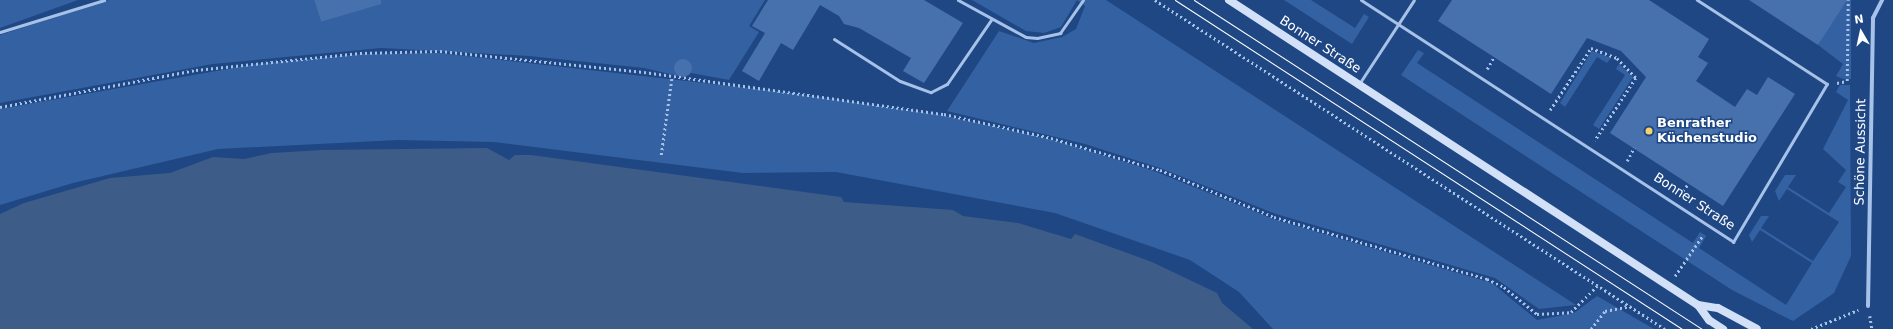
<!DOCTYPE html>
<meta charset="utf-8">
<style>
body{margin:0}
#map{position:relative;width:1893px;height:329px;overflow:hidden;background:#1f4784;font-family:"DejaVu Sans",sans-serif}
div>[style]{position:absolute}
.green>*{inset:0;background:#3361a1}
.water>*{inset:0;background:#3e5c88}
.building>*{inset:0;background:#4771ad}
.round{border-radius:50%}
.path>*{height:2.5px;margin-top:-1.25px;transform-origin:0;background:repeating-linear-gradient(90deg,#a7c2e9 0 2px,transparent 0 5px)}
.lane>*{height:3px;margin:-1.5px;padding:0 1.5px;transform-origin:1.5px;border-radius:1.5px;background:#a7c2e9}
.street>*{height:4px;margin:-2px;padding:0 2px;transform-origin:2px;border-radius:2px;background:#a7c2e9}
.secondary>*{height:8px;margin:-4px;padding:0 4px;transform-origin:4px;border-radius:4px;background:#d2e1f7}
.tram>*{height:1px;margin:-0.5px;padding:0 0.5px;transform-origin:0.5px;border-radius:0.5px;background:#fff}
.dots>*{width:11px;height:11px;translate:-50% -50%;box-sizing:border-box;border:2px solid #1f4784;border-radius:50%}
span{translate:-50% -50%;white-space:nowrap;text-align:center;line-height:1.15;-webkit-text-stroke:3px #1f4784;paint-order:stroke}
.street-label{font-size:13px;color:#fff}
.poi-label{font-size:13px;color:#fff;font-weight:700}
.left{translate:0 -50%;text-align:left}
.north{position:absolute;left:1841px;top:12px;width:40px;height:40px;-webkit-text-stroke:3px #1f4784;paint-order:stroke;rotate:351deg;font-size:11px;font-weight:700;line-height:16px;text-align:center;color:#fff}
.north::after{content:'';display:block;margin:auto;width:14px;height:18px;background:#fff;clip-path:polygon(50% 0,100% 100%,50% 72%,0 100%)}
</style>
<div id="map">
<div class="green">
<div style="clip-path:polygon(0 0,78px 0,0 28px)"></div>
<div style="clip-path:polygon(109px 0,314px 0,321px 22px,356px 11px,353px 0,765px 0,749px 26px,759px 32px,729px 80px,691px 73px,683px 77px,644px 68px,529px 56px,381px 48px,213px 64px,0 103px,0 35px)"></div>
<div style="clip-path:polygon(972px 0,1106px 0,1576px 305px,1539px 309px,1495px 278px,1276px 214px,1160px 168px,1085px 144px,947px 111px,999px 31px,1034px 43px,1062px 37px,1076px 29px,1085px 6px,1077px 0,1061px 27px,1044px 33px,1026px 31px)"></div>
<div style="clip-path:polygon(1284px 0,1311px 0,1355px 28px,1364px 14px,1369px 17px,1352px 44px)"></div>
<div style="clip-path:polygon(1844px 0,1851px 0,1851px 79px,1843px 79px,1836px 76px,1843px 64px,1818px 45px)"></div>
<div style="clip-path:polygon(1418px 50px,1424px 53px,1417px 63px,1693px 243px,1700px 232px,1706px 236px,1699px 248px,1786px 305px,1812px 263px,1760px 230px,1752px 242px,1749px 235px,1761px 216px,1769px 216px,1761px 228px,1813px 261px,1839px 222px,1787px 189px,1779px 201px,1775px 191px,1785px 175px,1796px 175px,1788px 187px,1829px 213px,1846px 187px,1838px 182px,1846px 170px,1823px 149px,1848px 100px,1836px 92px,1840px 85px,1850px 85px,1851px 256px,1834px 293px,1793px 321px,1732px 290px,1401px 75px)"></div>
<div style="clip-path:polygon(1592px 51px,1611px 58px,1607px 63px,1597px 57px,1565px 107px,1560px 103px)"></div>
<div style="clip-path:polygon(439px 53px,776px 91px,942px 115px,1050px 139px,1154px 171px,1273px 219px,1492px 283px,1537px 320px,1574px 313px,1597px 296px,1654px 329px,1273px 329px,1239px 292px,1190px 260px,1055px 213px,836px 172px,743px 173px,494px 142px,398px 140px,218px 149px,73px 183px,0 205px,0 109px,256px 64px,363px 54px)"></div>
<div style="clip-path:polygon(1619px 64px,1633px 77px,1599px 129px,1593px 125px,1625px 75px,1616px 69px)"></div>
</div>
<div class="water">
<div style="clip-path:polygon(487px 148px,509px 160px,515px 155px,531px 155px,841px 197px,844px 202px,953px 210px,963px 216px,1018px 223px,1071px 239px,1075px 234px,1152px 262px,1217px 293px,1222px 303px,1253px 329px,0 329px,0 214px,24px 203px,110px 178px,170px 173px,213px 157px,244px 159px,272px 153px,322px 150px)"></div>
</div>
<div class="building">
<div style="clip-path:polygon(314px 0,381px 0,381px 4px,321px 22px)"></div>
<div style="clip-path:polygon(768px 0,924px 0,963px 23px,924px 83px,903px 71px,911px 58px,859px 28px,844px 24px,839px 16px,820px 5px,793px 50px,781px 43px,759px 81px,742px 71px,765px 33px,752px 26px)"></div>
<div style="clip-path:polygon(1452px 0,1649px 0,1709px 39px,1698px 57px,1708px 63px,1696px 81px,1735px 107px,1747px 89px,1757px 95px,1768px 77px,1795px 94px,1723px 206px,1610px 133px,1646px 77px,1621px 51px,1587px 38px,1551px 94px,1438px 21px)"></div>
<div style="clip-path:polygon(1749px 0,1847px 0,1818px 45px)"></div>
<div class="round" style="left:674px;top:59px;width:18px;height:18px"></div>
</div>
<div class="path">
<div style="left:1155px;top:0;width:607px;rotate:32.83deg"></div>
<div style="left:1487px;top:69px;width:14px;rotate:-60deg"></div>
<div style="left:1837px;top:83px;width:10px;rotate:-11deg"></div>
<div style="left:1847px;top:81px;width:81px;rotate:-89.3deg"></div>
<div style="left:0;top:107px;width:199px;rotate:-10.7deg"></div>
<div style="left:196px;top:70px;width:165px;rotate:-5.9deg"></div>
<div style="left:360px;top:53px;width:80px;rotate:-1.4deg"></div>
<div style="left:440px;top:51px;width:205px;rotate:5.9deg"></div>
<div style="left:644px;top:72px;width:303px;rotate:8deg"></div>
<div style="left:944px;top:114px;width:110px;rotate:12.6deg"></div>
<div style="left:1051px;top:138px;width:114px;rotate:16.4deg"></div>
<div style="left:1160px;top:170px;width:123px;rotate:22.4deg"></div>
<div style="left:1274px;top:217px;width:222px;rotate:16.2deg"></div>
<div style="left:1487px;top:279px;width:19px;rotate:25deg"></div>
<div style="left:1504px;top:287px;width:43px;rotate:39.3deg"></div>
<div style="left:1537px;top:314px;width:34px;rotate:-3deg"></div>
<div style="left:1571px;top:312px;width:37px;rotate:-45deg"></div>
<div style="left:1550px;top:110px;width:74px;rotate:-56.5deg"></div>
<div style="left:1591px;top:48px;width:28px;rotate:21deg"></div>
<div style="left:1617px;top:58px;width:28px;rotate:46deg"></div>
<div style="left:1636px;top:78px;width:75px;rotate:123.1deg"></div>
<div style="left:661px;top:155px;width:80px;rotate:-82.1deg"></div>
<div style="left:1627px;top:161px;width:15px;rotate:-62deg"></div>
<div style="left:1680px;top:195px;width:14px;rotate:-54deg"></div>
<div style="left:1675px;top:276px;width:50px;rotate:-55.7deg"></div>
<div style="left:1870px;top:316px;width:13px;rotate:81deg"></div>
<div style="left:1591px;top:329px;width:23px;rotate:-52deg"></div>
<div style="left:1605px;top:311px;width:25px;rotate:-11deg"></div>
<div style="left:1811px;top:329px;width:51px;rotate:-22deg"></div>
</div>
<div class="lane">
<div style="left:958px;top:0;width:77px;rotate:28.6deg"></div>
<div style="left:1026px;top:37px;width:11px;rotate:5deg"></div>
<div style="left:1037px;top:38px;width:24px;rotate:-12deg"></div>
<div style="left:1060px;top:33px;width:40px;rotate:-55.1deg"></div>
<div style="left:1361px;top:0;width:444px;rotate:33deg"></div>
<div style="left:1733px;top:242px;width:184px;rotate:-59.3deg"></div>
<div style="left:1827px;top:84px;width:155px;rotate:-147.1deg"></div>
<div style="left:0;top:32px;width:109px;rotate:-17.1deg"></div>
<div style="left:834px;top:39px;width:78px;rotate:32.5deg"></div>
<div style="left:900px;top:81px;width:33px;rotate:20deg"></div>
<div style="left:931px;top:92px;width:18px;rotate:-27deg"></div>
<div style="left:947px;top:84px;width:78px;rotate:-55.5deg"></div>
<div style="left:1359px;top:84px;width:100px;rotate:-56.8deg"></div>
</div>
<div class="street">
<div style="left:1868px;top:306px;width:288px;rotate:-89deg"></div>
<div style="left:1873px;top:18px;width:20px;rotate:-63deg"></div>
</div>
<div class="secondary">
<div style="left:1229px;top:0;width:559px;rotate:33.04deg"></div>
<div style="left:1698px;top:305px;width:19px;rotate:54deg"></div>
<div style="left:1709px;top:320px;width:17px;rotate:33deg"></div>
<div style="left:1698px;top:305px;width:20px;rotate:9deg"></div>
<div style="left:1718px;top:308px;width:44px;rotate:28.3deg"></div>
</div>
<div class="tram">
<div style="left:1175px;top:0;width:604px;rotate:32.98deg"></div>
<div style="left:1194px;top:0;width:605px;rotate:32.93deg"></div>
</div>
<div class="dots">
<div style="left:1649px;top:131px;background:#f8d367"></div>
</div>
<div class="street-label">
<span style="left:1320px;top:45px;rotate:33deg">Bonner Straße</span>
<span style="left:1861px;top:152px;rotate:-89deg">Schöne Aussicht</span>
<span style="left:1694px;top:202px;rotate:33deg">Bonner Straße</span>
</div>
<div class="poi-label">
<span class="left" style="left:1657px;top:131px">Benrather<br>Küchenstudio</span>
</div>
<div class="north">N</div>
</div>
